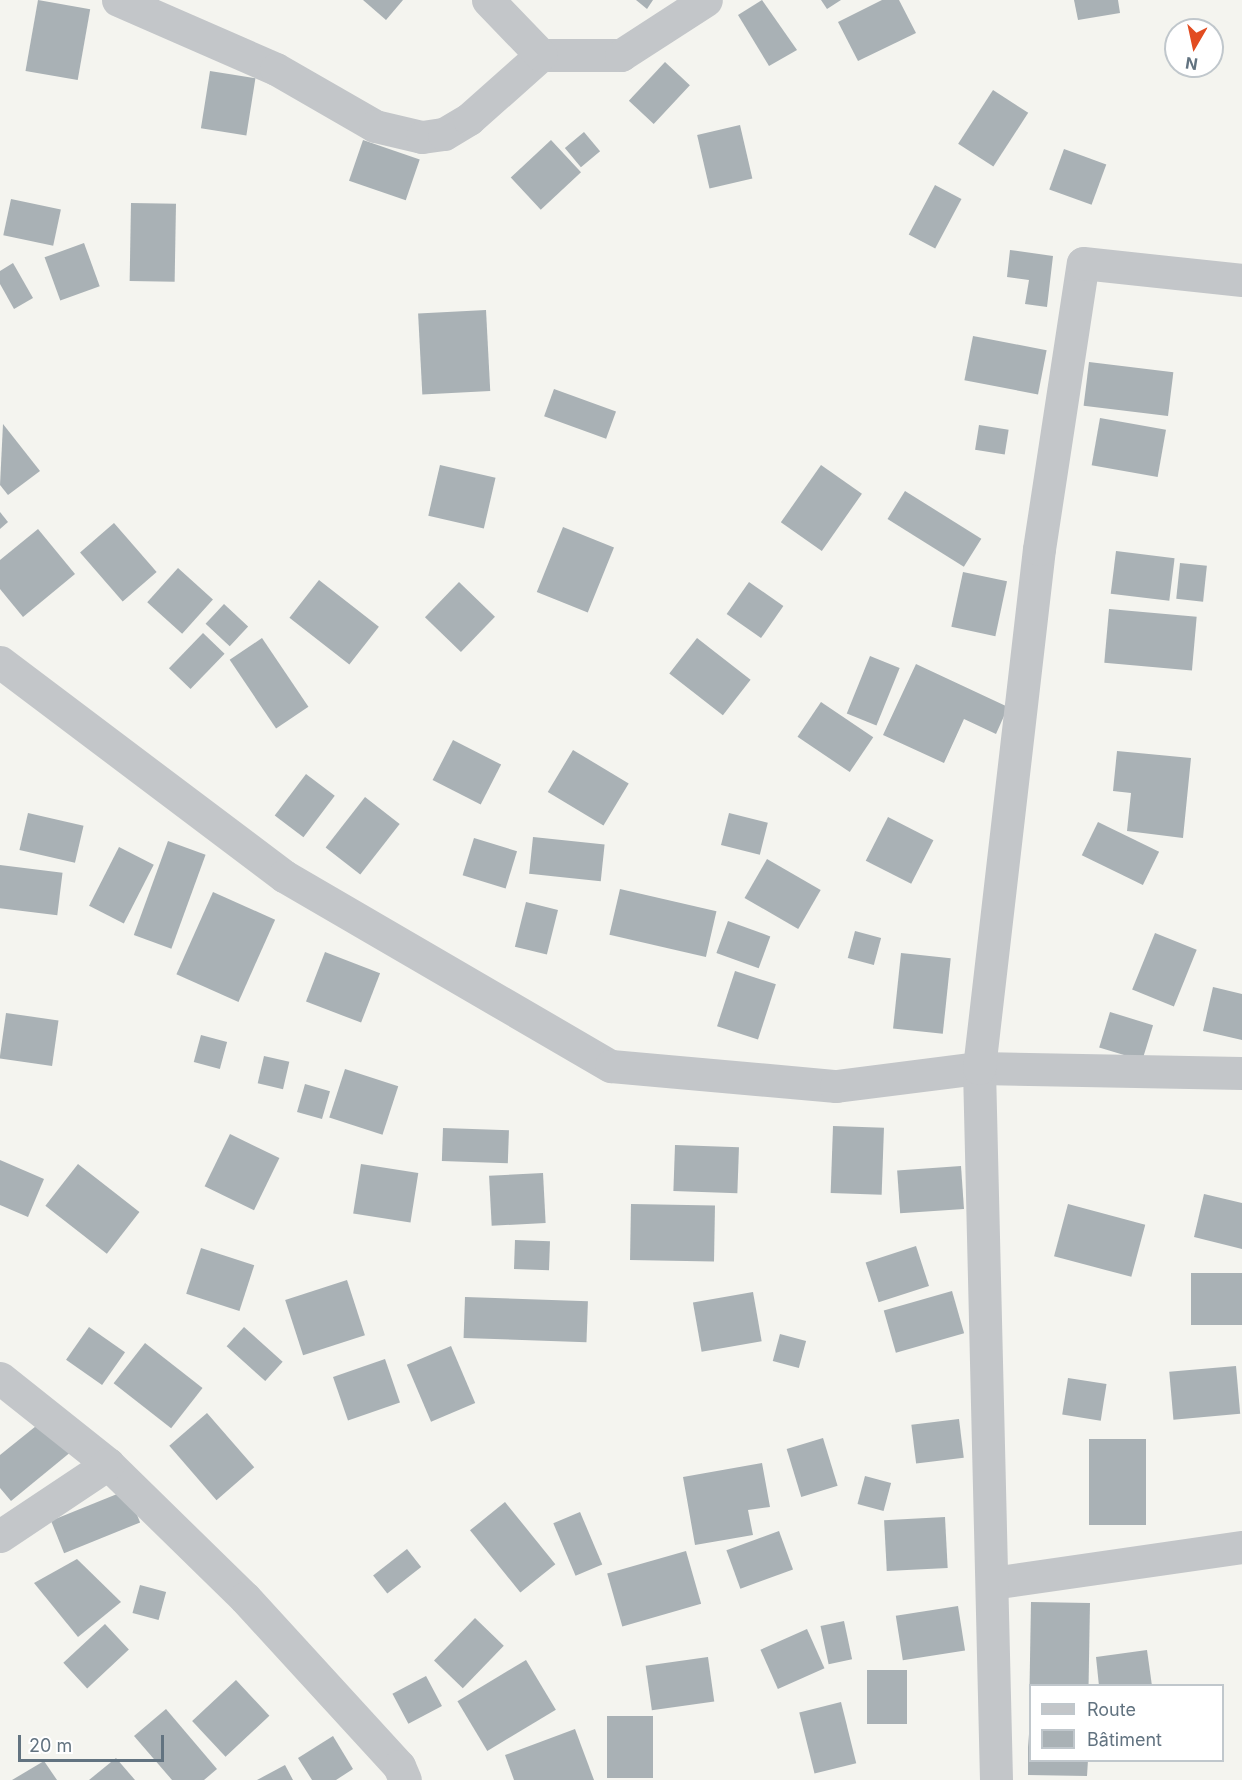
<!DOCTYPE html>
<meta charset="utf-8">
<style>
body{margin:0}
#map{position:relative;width:1242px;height:1780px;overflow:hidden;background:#f4f4ef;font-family:Inter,sans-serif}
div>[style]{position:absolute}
.building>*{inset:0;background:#a9b1b5;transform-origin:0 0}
.street>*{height:33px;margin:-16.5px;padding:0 16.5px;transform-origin:16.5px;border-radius:16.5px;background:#c3c6c9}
span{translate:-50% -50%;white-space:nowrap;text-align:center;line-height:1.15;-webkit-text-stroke:6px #fff;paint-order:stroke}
.legend{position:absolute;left:1029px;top:1684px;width:195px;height:78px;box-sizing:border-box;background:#fff;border:2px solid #c0c7cc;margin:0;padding:8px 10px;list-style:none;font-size:18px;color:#627380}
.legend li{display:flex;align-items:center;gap:12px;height:30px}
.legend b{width:30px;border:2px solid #c0c7cc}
.north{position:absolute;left:1164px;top:18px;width:60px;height:60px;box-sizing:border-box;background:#fff;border:2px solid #c0c7cc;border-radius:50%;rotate:189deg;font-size:16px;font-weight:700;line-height:24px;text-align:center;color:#627380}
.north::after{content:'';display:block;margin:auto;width:21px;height:27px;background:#e24c21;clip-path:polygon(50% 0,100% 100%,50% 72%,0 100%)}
.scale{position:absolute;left:18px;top:1735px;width:146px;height:27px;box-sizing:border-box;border:3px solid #627380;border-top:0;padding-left:8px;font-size:18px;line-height:21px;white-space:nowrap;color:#627380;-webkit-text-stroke:4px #fff;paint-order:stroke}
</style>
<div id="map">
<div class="building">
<div style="left:38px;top:0;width:53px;height:72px;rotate:10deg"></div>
<div style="clip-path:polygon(363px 0,403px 0,386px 20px)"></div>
<div style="clip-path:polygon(636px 0,653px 0,647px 9px)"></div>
<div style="clip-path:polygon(762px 0,797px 50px,769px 66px,738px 15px)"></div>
<div style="clip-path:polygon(821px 0,841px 0,827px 9px)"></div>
<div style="clip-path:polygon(882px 0,899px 0,916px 33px,858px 61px,838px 22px)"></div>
<div style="clip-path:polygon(1074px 0,1118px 0,1120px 13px,1078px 20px)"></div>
<div style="left:665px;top:62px;width:34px;height:53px;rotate:43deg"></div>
<div style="left:210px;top:71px;width:46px;height:58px;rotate:9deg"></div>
<div style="left:993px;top:90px;width:42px;height:64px;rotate:33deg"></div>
<div style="left:740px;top:125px;width:55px;height:44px;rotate:77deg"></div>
<div style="left:584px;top:132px;width:25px;height:25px;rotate:50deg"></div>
<div style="left:363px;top:140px;width:60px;height:43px;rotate:19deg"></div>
<div style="left:551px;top:140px;width:44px;height:55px;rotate:47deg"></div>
<div style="left:1064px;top:149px;width:45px;height:43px;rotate:20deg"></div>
<div style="left:935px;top:185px;width:30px;height:56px;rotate:28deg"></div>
<div style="left:11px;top:199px;width:51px;height:37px;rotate:12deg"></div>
<div style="left:131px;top:203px;width:45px;height:78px;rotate:1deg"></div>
<div style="left:84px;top:243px;width:46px;height:42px;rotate:70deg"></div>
<div style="clip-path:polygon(1010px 250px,1053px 256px,1047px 307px,1025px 304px,1029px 280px,1007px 277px)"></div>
<div style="clip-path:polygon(13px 263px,33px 298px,14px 309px,0 284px,0 271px)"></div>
<div style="left:486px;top:310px;width:81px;height:68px;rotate:87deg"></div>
<div style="left:973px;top:336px;width:75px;height:45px;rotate:11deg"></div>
<div style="left:1089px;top:362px;width:85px;height:44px;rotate:7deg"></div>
<div style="left:554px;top:389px;width:66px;height:29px;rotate:20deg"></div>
<div style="left:1100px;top:418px;width:67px;height:48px;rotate:10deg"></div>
<div style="clip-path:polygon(3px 424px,40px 471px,8px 495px,0 485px)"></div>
<div style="left:979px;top:425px;width:30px;height:25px;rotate:9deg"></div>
<div style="left:440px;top:465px;width:57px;height:52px;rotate:13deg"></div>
<div style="left:821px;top:465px;width:50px;height:70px;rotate:35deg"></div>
<div style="left:905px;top:491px;width:90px;height:33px;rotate:32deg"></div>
<div style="clip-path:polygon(0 512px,8px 522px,0 529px)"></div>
<div style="left:114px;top:523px;width:65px;height:45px;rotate:49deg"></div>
<div style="left:563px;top:527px;width:55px;height:70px;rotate:22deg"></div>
<div style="clip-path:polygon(38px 529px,75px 574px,23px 617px,0 589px,0 560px)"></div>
<div style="left:1116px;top:551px;width:59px;height:43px;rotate:7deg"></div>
<div style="left:1180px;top:563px;width:27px;height:36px;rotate:6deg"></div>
<div style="left:178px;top:568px;width:47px;height:46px;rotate:42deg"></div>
<div style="left:963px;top:572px;width:45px;height:56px;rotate:12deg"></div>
<div style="left:319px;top:580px;width:76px;height:48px;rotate:38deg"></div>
<div style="left:459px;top:582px;width:50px;height:49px;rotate:44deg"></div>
<div style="left:749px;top:582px;width:42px;height:39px;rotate:35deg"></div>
<div style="left:224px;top:604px;width:33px;height:27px;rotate:43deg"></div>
<div style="left:1109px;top:609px;width:88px;height:54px;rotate:5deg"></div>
<div style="left:203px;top:633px;width:30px;height:49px;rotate:44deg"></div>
<div style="left:262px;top:638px;width:83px;height:39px;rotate:56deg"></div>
<div style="left:697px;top:638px;width:68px;height:45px;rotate:38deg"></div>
<div style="left:870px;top:656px;width:32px;height:62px;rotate:22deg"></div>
<div style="clip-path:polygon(916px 664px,1008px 707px,996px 734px,964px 719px,944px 763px,883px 735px)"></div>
<div style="left:821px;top:702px;width:63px;height:42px;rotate:34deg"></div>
<div style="left:453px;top:740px;width:54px;height:45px;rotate:27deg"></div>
<div style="left:573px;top:750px;width:65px;height:49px;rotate:31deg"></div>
<div style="clip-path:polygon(1117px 751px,1191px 758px,1183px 838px,1127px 831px,1131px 793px,1113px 791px)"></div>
<div style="left:306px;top:774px;width:36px;height:52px;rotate:37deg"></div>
<div style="left:365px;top:797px;width:44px;height:64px;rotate:38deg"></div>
<div style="left:28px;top:813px;width:57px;height:38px;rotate:13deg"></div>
<div style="left:729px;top:813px;width:40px;height:33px;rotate:14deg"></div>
<div style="left:888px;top:817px;width:51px;height:49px;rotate:27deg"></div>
<div style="left:1098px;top:822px;width:68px;height:37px;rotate:26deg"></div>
<div style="left:533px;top:837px;width:72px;height:37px;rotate:6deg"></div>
<div style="left:474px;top:838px;width:45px;height:39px;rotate:17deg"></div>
<div style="left:168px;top:841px;width:40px;height:100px;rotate:20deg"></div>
<div style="left:119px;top:847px;width:39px;height:66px;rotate:27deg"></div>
<div style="left:767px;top:859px;width:62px;height:45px;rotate:30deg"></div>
<div style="left:0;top:865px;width:63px;height:43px;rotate:7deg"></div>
<div style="left:620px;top:889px;width:99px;height:47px;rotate:13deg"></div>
<div style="left:213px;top:892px;width:68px;height:90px;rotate:24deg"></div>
<div style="left:526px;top:902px;width:33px;height:46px;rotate:14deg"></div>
<div style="left:728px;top:921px;width:45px;height:34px;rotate:20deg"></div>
<div style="left:855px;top:931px;width:27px;height:28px;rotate:15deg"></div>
<div style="left:1155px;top:933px;width:45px;height:61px;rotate:22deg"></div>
<div style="left:325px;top:952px;width:59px;height:53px;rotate:21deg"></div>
<div style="left:901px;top:953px;width:50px;height:76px;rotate:6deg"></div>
<div style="left:735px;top:971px;width:43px;height:58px;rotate:18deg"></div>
<div style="clip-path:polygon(1213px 987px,1242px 994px,1242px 1040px,1203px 1031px)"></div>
<div style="left:1110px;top:1012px;width:45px;height:37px;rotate:17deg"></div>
<div style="left:6px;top:1013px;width:53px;height:46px;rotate:8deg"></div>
<div style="left:201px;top:1035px;width:27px;height:28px;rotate:15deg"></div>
<div style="left:264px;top:1056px;width:26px;height:28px;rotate:13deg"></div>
<div style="left:345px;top:1069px;width:56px;height:51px;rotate:18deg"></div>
<div style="left:305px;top:1084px;width:26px;height:29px;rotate:16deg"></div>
<div style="left:833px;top:1126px;width:51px;height:67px;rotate:2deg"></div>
<div style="left:443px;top:1128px;width:66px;height:33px;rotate:2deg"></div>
<div style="left:230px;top:1134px;width:55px;height:58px;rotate:26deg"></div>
<div style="left:675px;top:1145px;width:64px;height:46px;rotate:2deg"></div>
<div style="clip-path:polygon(0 1160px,44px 1179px,28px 1217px,0 1205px)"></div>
<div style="left:78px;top:1164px;width:78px;height:53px;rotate:38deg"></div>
<div style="left:361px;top:1164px;width:58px;height:50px;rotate:9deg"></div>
<div style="left:961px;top:1166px;width:43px;height:64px;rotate:86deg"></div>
<div style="left:543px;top:1173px;width:50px;height:54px;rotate:87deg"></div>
<div style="clip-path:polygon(1204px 1194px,1242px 1203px,1242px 1249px,1194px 1237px)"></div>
<div style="left:631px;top:1204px;width:84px;height:56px;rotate:1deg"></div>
<div style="left:1068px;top:1204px;width:80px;height:54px;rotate:15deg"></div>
<div style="left:515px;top:1240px;width:35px;height:29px;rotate:2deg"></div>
<div style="left:916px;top:1246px;width:42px;height:53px;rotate:72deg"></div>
<div style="left:201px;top:1248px;width:56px;height:48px;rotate:18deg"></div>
<div style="left:1191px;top:1273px;width:51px;height:52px"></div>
<div style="left:347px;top:1280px;width:58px;height:65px;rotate:72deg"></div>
<div style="left:952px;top:1291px;width:44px;height:71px;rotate:74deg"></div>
<div style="left:753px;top:1292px;width:50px;height:61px;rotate:80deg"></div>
<div style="left:465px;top:1297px;width:123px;height:41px;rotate:2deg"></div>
<div style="left:89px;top:1327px;width:44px;height:40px;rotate:35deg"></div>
<div style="left:244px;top:1327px;width:52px;height:26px;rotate:42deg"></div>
<div style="left:780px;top:1334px;width:27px;height:28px;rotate:15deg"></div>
<div style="left:145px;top:1343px;width:73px;height:51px;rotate:38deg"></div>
<div style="left:451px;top:1346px;width:62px;height:48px;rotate:67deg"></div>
<div style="left:385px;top:1359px;width:46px;height:55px;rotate:71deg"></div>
<div style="left:1236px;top:1366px;width:48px;height:67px;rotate:85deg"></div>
<div style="left:1068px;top:1378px;width:39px;height:37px;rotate:9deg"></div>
<div style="left:207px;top:1413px;width:72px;height:50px;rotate:49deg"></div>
<div style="clip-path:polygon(46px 1418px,72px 1451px,11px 1501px,0 1488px,0 1455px)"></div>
<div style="left:959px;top:1419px;width:39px;height:48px;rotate:83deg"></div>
<div style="left:823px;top:1438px;width:50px;height:38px;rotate:73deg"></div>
<div style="left:1089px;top:1439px;width:57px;height:86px"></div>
<div style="clip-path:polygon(762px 1463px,770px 1507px,748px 1510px,753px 1535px,695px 1545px,683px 1477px)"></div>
<div style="left:865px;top:1476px;width:27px;height:29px;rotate:15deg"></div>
<div style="left:127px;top:1490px;width:35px;height:82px;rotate:68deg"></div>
<div style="left:505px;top:1502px;width:80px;height:45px;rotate:51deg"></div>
<div style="left:580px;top:1512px;width:57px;height:29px;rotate:67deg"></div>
<div style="left:945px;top:1517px;width:51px;height:61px;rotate:87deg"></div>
<div style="left:779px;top:1531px;width:41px;height:56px;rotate:70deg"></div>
<div style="left:407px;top:1549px;width:23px;height:43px;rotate:52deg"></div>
<div style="left:686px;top:1551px;width:55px;height:82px;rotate:74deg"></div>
<div style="clip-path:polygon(77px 1559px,121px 1602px,78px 1637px,34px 1583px)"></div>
<div style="left:140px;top:1585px;width:27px;height:29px;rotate:15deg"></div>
<div style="left:1031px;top:1602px;width:59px;height:84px;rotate:1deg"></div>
<div style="left:958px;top:1606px;width:45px;height:63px;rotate:81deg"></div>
<div style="left:475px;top:1618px;width:40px;height:59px;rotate:44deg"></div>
<div style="left:844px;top:1621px;width:39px;height:24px;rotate:78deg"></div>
<div style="left:105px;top:1624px;width:35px;height:57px;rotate:47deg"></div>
<div style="left:807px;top:1629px;width:43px;height:51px;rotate:66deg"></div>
<div style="clip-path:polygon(1147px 1650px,1152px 1686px,1099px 1686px,1096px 1657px)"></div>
<div style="left:708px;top:1657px;width:45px;height:63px;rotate:82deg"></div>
<div style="left:526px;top:1660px;width:58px;height:80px;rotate:59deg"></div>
<div style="left:867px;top:1670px;width:40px;height:54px"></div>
<div style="left:426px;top:1676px;width:34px;height:38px;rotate:62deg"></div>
<div style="left:236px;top:1680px;width:49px;height:60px;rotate:47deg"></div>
<div style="left:841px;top:1702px;width:63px;height:43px;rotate:76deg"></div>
<div style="clip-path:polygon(166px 1709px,217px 1769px,204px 1780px,172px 1780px,134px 1736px)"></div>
<div style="left:607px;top:1716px;width:46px;height:62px"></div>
<div style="clip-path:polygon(575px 1729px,594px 1780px,514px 1780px,505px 1755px)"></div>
<div style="clip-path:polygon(1028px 1734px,1030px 1760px,1088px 1760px,1087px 1776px,1028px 1775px)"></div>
<div style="clip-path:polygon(333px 1736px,353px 1769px,336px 1780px,312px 1780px,298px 1758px)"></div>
<div style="clip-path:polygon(116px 1758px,135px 1780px,89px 1780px)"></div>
<div style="clip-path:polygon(44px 1761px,57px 1780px,12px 1780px)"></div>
<div style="clip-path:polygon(285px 1765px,293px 1780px,257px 1780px)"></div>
</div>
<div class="street">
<div style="left:118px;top:0;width:172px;rotate:23.6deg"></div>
<div style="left:276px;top:69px;width:114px;rotate:29.9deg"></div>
<div style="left:375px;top:126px;width:48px;rotate:13.2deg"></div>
<div style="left:422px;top:137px;width:22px;rotate:-8deg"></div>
<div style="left:444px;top:134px;width:29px;rotate:-31deg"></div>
<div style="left:469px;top:119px;width:96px;rotate:-41.6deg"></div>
<div style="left:541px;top:55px;width:80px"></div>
<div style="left:621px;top:55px;width:101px;rotate:-32.9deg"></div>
<div style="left:488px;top:0;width:76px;rotate:46.1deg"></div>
<div style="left:0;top:662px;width:356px;rotate:37deg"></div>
<div style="left:284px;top:876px;width:378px;rotate:30.2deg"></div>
<div style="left:611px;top:1066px;width:226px;rotate:5.1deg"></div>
<div style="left:836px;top:1086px;width:144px;rotate:-7.2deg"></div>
<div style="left:979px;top:1068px;width:263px;rotate:1.1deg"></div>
<div style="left:0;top:1378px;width:138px;rotate:38.5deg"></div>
<div style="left:108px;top:1464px;width:192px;rotate:44.4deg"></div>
<div style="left:245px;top:1598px;width:228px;rotate:47.5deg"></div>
<div style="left:399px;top:1766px;width:15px;rotate:67deg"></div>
<div style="left:0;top:1536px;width:130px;rotate:-33.7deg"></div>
<div style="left:992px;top:1583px;width:253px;rotate:-8.2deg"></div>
<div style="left:996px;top:1780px;width:712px;rotate:-91.37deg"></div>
<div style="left:979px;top:1068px;width:522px;rotate:-83.41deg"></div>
<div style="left:1039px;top:549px;width:289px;rotate:-81.3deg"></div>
<div style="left:1083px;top:263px;width:160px;rotate:6.1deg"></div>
</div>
<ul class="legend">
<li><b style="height:8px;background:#c3c6c9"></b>Route</li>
<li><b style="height:16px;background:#a9b1b5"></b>Bâtiment</li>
</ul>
<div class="north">N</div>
<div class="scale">20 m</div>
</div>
